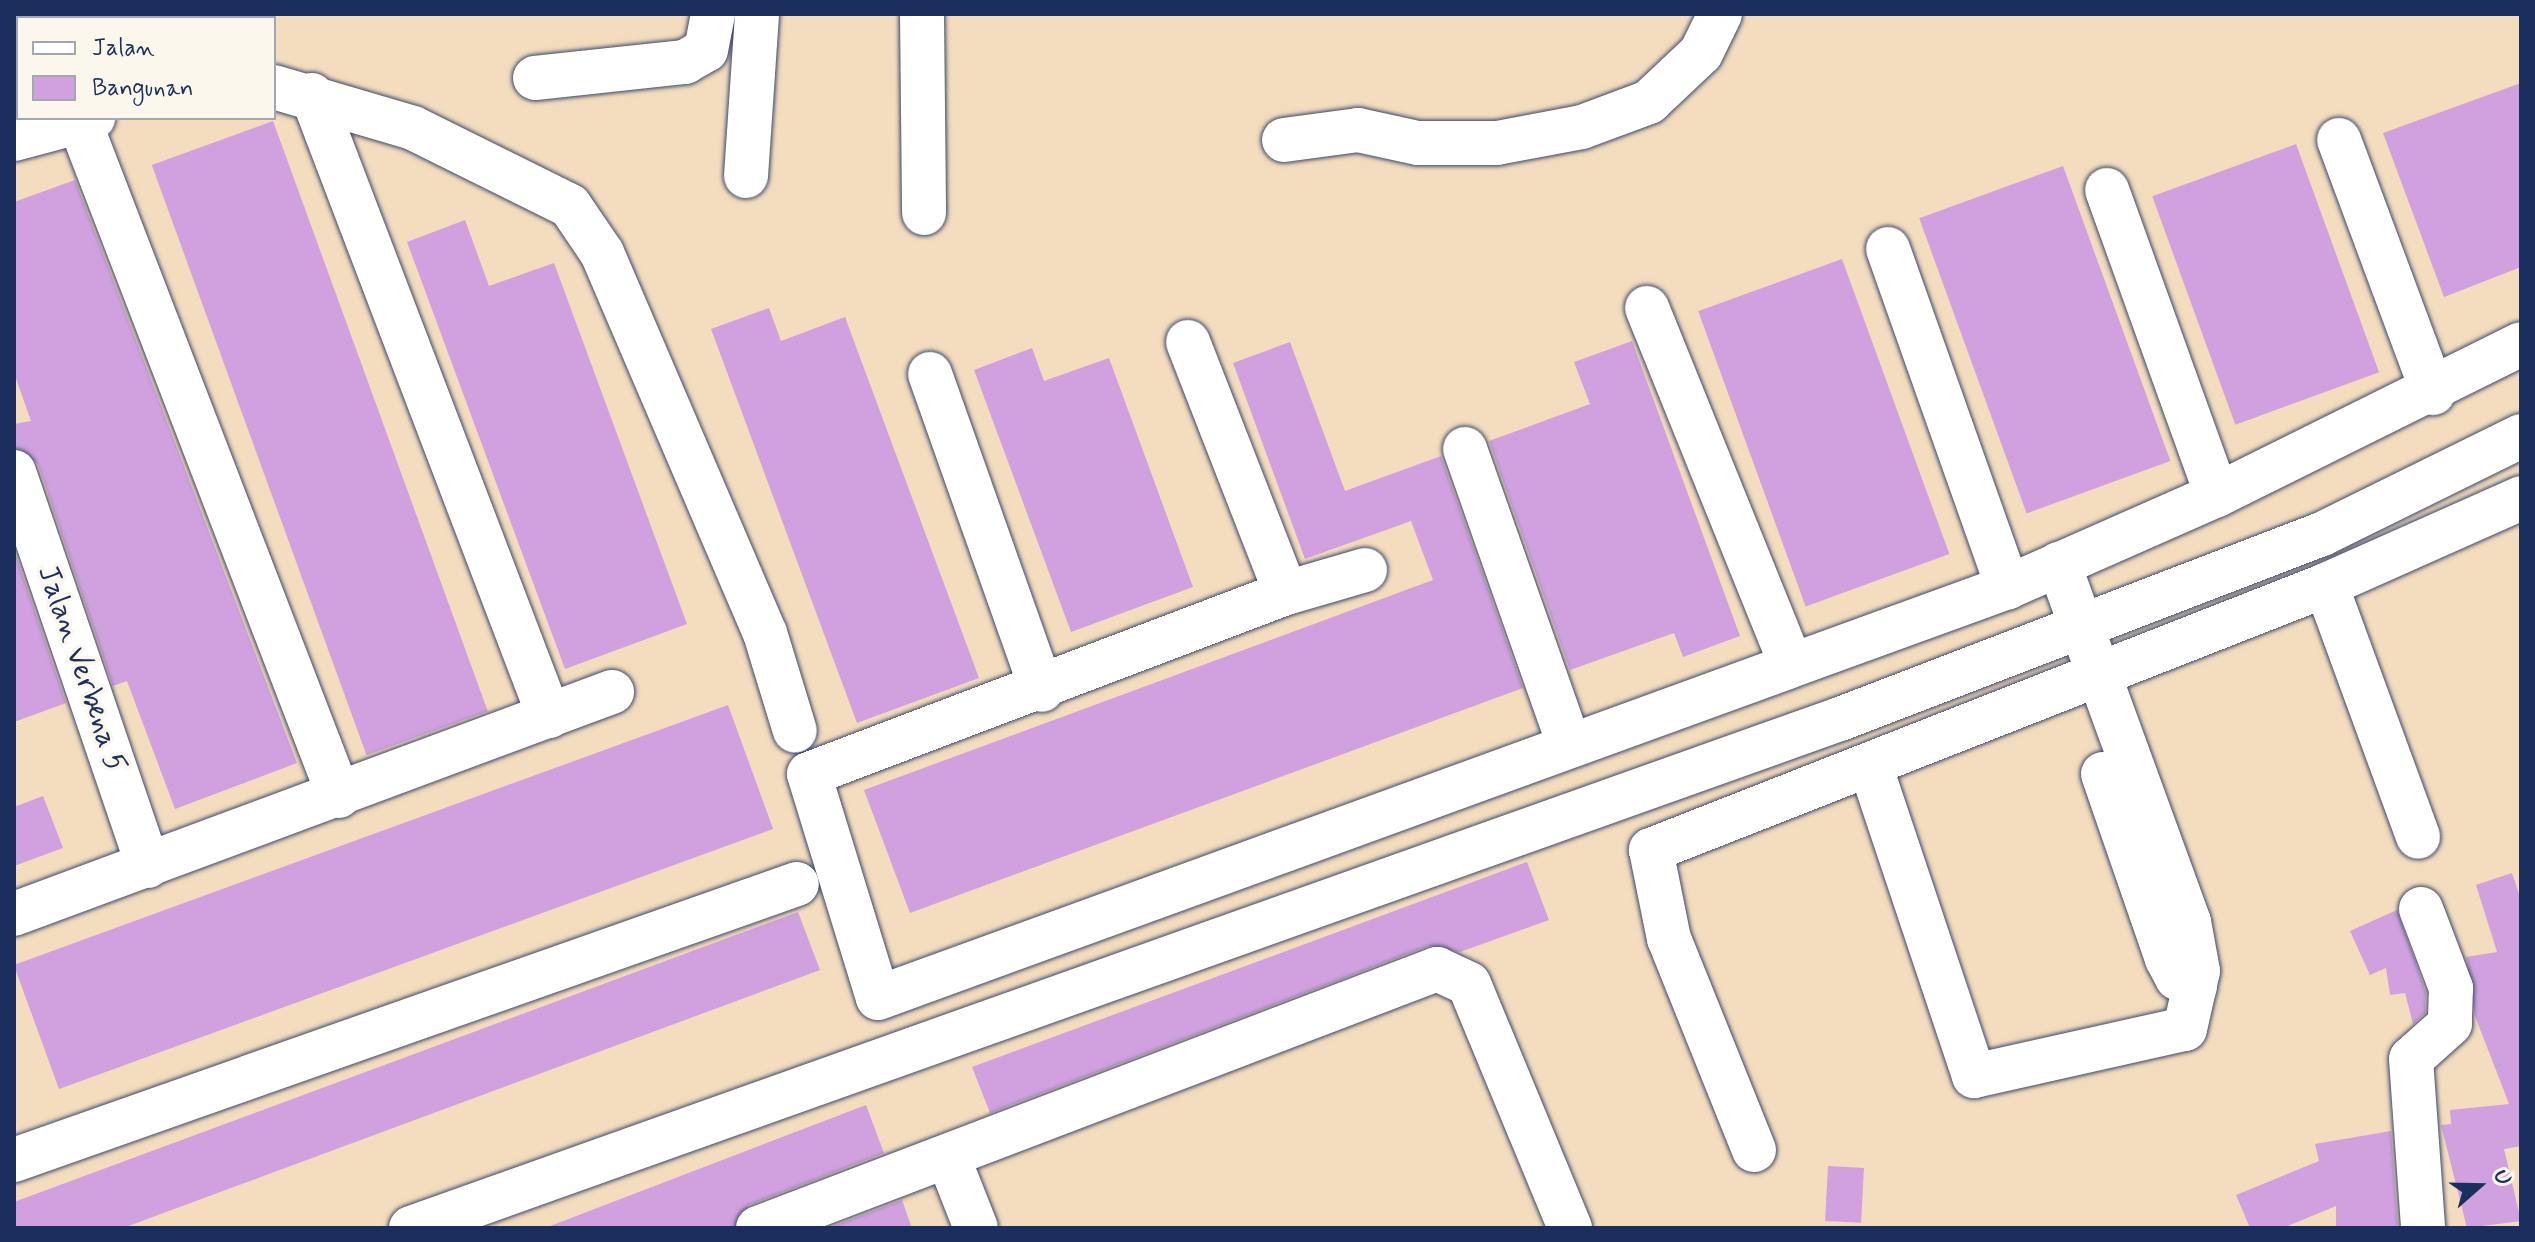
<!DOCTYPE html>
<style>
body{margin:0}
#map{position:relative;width:2535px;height:1242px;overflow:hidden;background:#f4dcbe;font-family:Mynerve,sans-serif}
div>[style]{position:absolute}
.building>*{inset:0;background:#d0a1de;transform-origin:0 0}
.roads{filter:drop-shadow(0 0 2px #3c496c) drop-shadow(0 0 2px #3c496c)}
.minor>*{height:44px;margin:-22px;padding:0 22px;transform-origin:22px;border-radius:22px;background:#fff}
span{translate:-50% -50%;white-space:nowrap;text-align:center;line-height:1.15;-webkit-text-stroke:7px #fbf7ec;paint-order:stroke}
.street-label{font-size:30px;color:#1b2f5e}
.frame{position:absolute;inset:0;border:16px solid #1b2f5e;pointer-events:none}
.legend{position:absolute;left:16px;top:16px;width:260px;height:104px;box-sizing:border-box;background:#fbf7ec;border:2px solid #a1a7b3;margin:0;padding:10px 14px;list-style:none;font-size:24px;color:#1b2f5e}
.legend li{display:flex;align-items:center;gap:16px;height:40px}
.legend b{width:40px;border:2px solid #a1a7b3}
.north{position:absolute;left:2439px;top:1146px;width:80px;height:80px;-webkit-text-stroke:6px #fbf7ec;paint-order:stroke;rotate:70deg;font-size:22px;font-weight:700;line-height:32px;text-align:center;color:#1b2f5e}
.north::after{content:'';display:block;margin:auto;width:28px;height:36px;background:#1b2f5e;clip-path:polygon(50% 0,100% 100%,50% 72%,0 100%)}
</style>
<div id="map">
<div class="building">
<div style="clip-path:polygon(2521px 83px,2521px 267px,2444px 297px,2383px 133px)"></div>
<div style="left:273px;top:121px;width:628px;height:129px;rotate:70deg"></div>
<div style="left:2296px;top:144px;width:243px;height:153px;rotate:70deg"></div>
<div style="left:2063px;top:166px;width:314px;height:153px;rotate:70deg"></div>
<div style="clip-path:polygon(75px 180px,297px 763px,175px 809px,127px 681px,113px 686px,38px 464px,14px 448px,14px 424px,31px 421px,14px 373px,14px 202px)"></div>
<div style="clip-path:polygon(465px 220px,489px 286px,554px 263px,687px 624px,565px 669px,407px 242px)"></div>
<div style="left:1842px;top:259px;width:314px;height:153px;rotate:70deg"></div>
<div style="clip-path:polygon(769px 308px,781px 341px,845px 317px,979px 678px,857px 723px,711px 329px)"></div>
<div style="clip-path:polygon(1632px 341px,1740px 636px,1683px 657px,1674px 633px,1570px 670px,1489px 441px,1590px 404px,1574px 362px)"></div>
<div style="clip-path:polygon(1290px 342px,1345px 491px,1441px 456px,1523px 688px,910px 913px,864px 790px,1433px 580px,1411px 521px,1305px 559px,1233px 363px)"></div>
<div style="clip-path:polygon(1032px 348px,1044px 381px,1109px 358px,1193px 587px,1071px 632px,974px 370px)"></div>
<div style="clip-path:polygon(14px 550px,66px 703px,14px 722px)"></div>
<div style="left:728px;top:705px;width:132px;height:760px;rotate:70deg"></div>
<div style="clip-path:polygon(43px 796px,63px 848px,14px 866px,14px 807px)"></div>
<div style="clip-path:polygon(1527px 862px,1549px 920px,1460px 952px,1428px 946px,990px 1113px,972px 1067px)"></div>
<div style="clip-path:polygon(2512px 873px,2521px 900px,2521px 1146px,2504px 1149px,2521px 1221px,2467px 1228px,2441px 1125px,2451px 1124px,2450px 1110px,2509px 1104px,2475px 1016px,2466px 957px,2497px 952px,2476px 885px)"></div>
<div style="clip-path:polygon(2397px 910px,2426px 992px,2425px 1013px,2413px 1024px,2405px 993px,2390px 995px,2386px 968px,2370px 975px,2350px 931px)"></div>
<div style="clip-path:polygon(798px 912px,820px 970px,123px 1228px,14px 1228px,14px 1202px)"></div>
<div style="clip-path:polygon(866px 1105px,884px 1153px,749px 1205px,734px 1228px,545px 1228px)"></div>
<div style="clip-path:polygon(2391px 1131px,2398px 1228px,2336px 1228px,2336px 1206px,2283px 1228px,2250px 1228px,2236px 1195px,2319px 1161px,2315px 1144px)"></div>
<div style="left:1828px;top:1166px;width:36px;height:55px;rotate:3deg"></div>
<div style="clip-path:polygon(902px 1200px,912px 1228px,828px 1228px)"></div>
</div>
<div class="roads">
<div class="minor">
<div style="left:174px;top:14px;width:4px;rotate:76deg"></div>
<div style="left:922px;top:14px;width:199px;rotate:89.4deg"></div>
<div style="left:535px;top:78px;width:151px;rotate:-6.1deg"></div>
<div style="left:685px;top:62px;width:24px;rotate:-30deg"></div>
<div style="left:706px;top:50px;width:37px;rotate:-79deg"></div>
<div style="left:274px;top:87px;width:145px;rotate:16.4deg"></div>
<div style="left:413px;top:128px;width:175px;rotate:26.4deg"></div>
<div style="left:570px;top:206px;width:57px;rotate:55.8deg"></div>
<div style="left:602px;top:253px;width:413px;rotate:66.8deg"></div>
<div style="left:765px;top:633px;width:102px;rotate:73deg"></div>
<div style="left:312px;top:95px;width:665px;rotate:69.11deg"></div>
<div style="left:80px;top:123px;width:721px;rotate:68.95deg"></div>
<div style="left:14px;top:139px;width:82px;rotate:-14.9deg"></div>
<div style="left:1284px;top:140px;width:75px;rotate:-7.7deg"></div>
<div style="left:1358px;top:130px;width:61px;rotate:12.2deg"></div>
<div style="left:1418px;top:143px;width:79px"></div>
<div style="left:1497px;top:143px;width:86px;rotate:-10.7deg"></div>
<div style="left:1582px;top:127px;width:72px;rotate:-20.5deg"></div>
<div style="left:1649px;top:102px;width:71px;rotate:-43.3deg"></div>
<div style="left:1701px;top:53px;width:43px;rotate:-64deg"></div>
<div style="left:2339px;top:140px;width:270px;rotate:69.6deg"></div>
<div style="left:746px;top:176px;width:162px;rotate:-86.1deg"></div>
<div style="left:2107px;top:190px;width:324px;rotate:70.2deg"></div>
<div style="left:1888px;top:249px;width:359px;rotate:70.5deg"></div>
<div style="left:1647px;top:308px;width:382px;rotate:68deg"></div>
<div style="left:1188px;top:342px;width:269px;rotate:68.7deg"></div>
<div style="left:930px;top:374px;width:335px;rotate:70.5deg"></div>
<div style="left:1465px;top:449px;width:310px;rotate:70.6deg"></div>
<div style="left:14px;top:472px;width:416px;rotate:71.2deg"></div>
<div style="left:1365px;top:570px;width:82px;rotate:163.8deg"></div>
<div style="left:1286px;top:593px;width:510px;rotate:159.22deg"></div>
<div style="left:809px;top:774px;width:234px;rotate:72.9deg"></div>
<div style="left:878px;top:998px;width:1202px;rotate:-19.99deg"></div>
<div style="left:2008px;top:587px;width:228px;rotate:-23.8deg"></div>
<div style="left:2217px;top:495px;width:339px;rotate:-26.4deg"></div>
<div style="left:2326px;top:585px;width:268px;rotate:69.9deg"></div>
<div style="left:1870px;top:765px;width:328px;rotate:71.5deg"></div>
<div style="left:1974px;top:1076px;width:216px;rotate:-12.6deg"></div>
<div style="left:2185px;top:1029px;width:59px;rotate:-77.4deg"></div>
<div style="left:2198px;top:971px;width:50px;rotate:-100.4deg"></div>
<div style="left:2189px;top:922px;width:381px;rotate:-110deg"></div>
<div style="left:2103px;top:774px;width:196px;rotate:70.9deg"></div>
<div style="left:2167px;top:959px;width:21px;rotate:62deg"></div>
<div style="left:2177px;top:978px;width:20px;rotate:27deg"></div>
<div style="left:2421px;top:909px;width:85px;rotate:69.2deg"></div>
<div style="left:2451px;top:988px;width:36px;rotate:92deg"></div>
<div style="left:2450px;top:1024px;width:52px;rotate:138.1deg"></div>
<div style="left:2411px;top:1059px;width:169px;rotate:85.9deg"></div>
<div style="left:14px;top:914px;width:638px;rotate:-20.37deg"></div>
<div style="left:1754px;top:1150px;width:227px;rotate:-111.9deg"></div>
<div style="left:1669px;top:939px;width:91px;rotate:-101.4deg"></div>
<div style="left:1651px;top:850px;width:725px;rotate:-21.43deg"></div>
<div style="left:2326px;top:585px;width:214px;rotate:-24deg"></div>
<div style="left:948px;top:1157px;width:76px;rotate:68.5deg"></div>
<div style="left:14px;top:1160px;width:830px;rotate:-19.42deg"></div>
<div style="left:411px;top:1228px;width:1517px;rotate:-19.61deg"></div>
<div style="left:1840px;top:719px;width:516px;rotate:-21deg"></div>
<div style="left:2322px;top:534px;width:222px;rotate:-26.2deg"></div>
<div style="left:758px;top:1228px;width:727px;rotate:-20.88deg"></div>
<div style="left:1437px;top:969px;width:35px;rotate:25deg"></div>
<div style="left:1469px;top:984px;width:264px;rotate:67.5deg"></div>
</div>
</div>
<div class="street-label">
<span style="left:81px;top:669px;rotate:71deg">Jalan Verbena 5</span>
</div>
<div class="frame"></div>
<ul class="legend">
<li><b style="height:10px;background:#fff"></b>Jalan</li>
<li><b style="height:22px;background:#d0a1de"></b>Bangunan</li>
</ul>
<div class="north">U</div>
</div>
